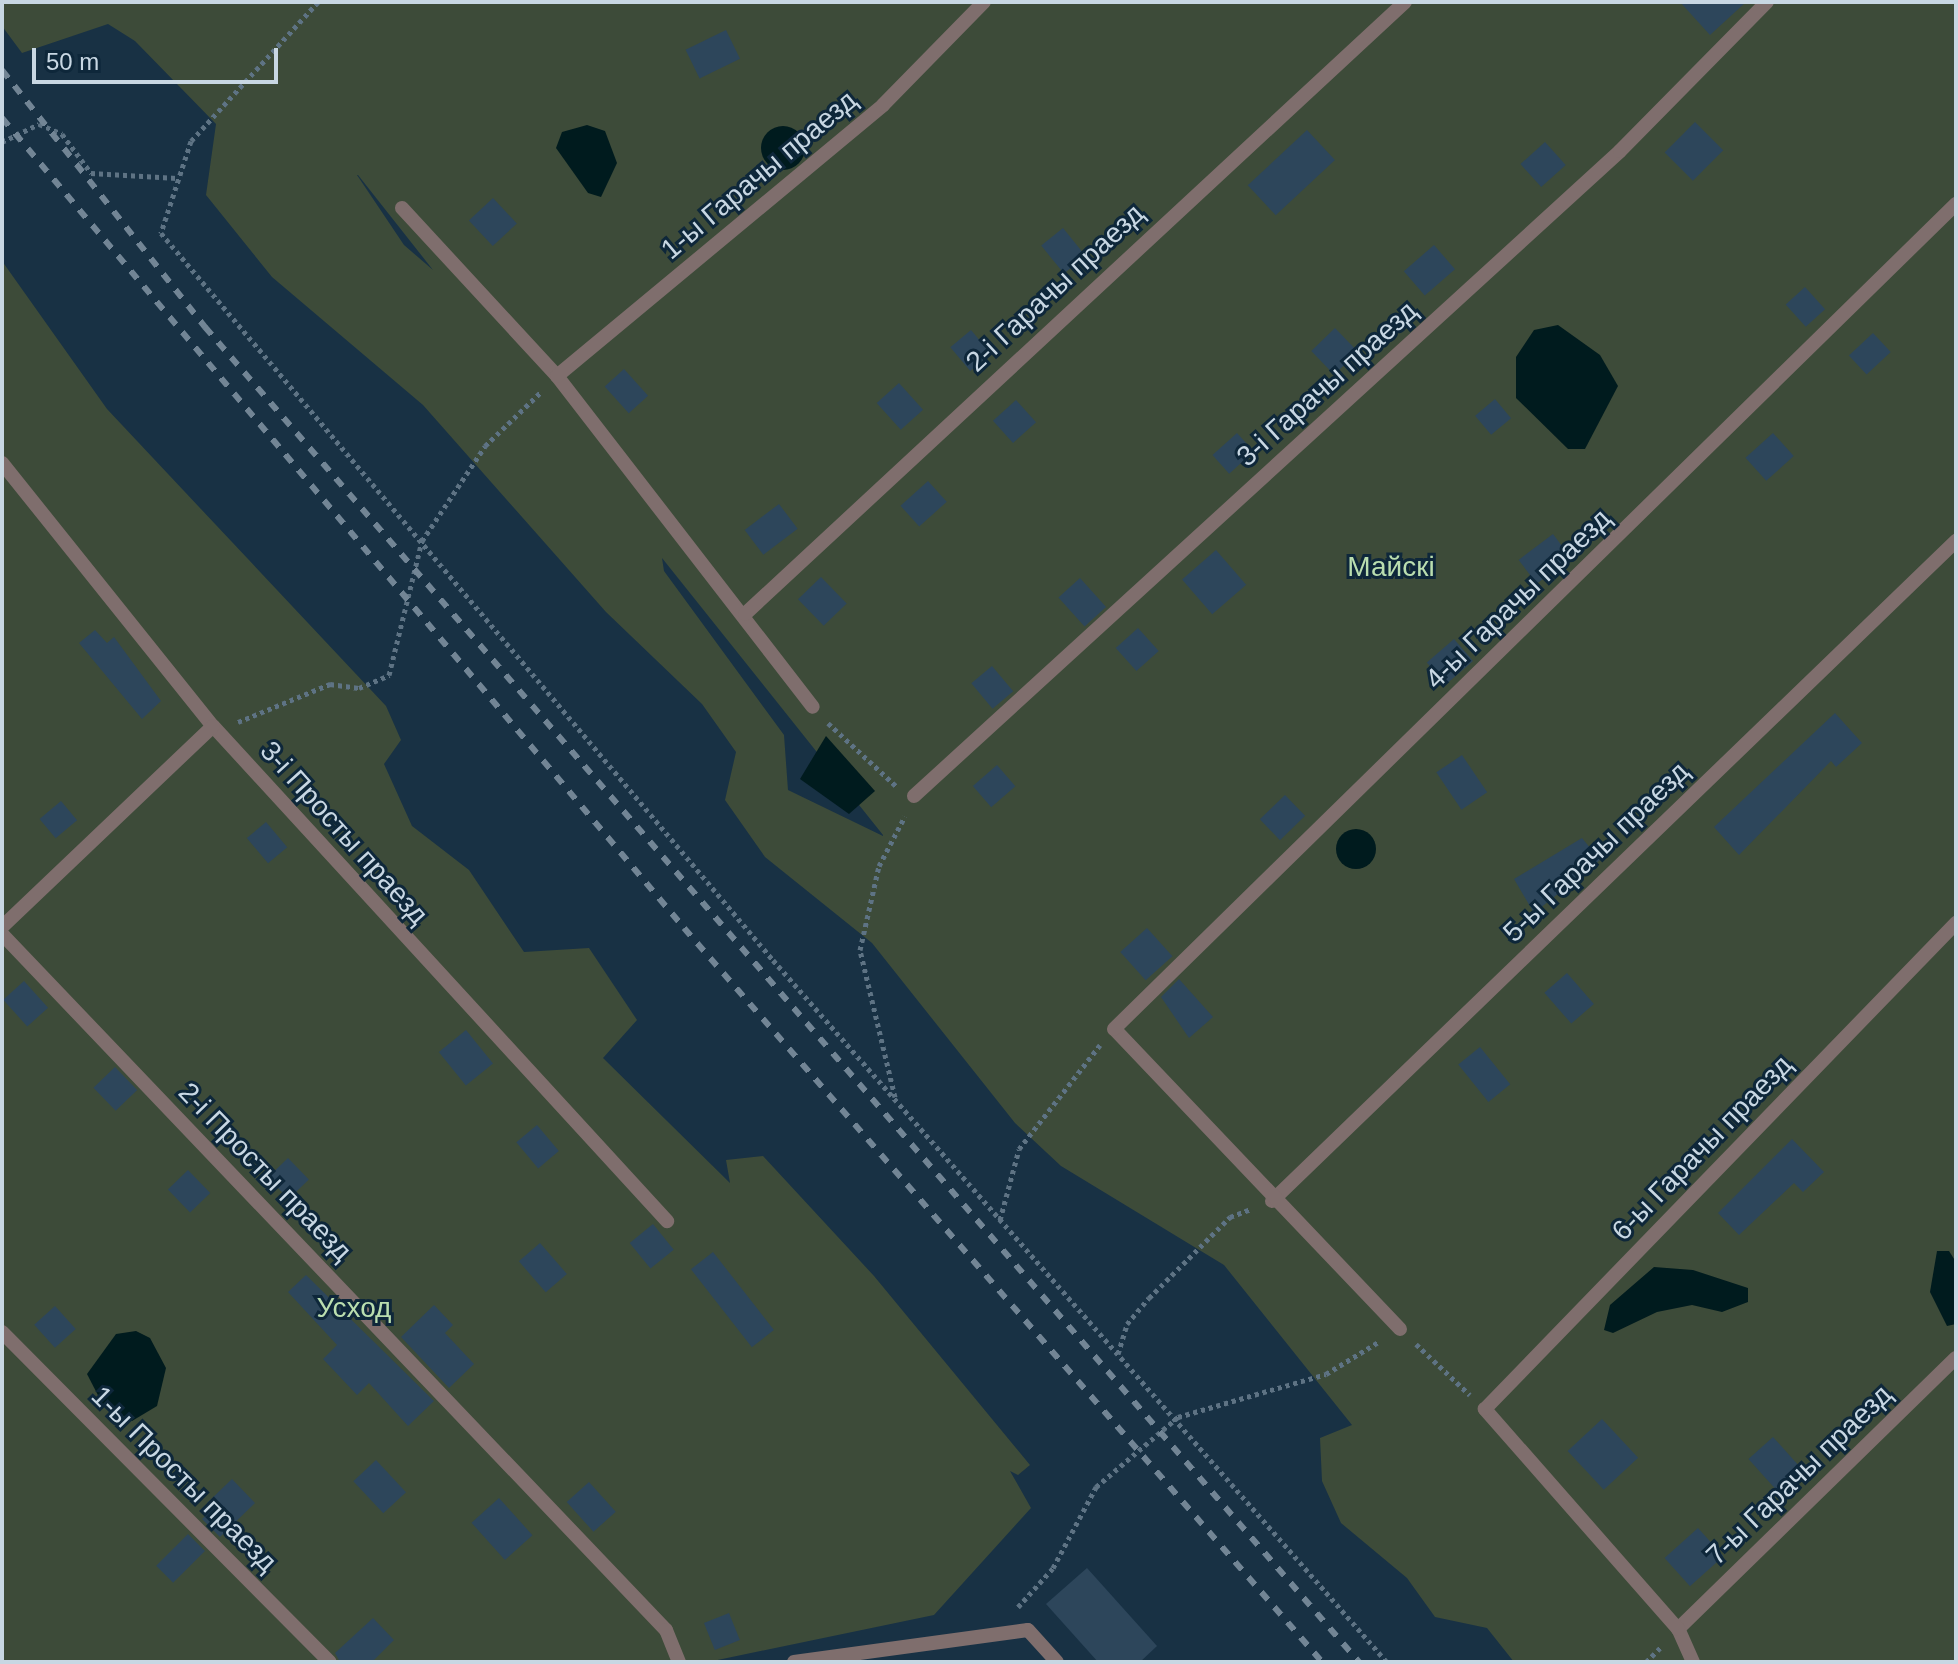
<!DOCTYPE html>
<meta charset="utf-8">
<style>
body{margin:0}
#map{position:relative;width:1958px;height:1664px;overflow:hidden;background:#183144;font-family:Arial,sans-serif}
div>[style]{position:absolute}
.green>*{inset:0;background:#3d4b39}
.water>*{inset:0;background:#001b1e}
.round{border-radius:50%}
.building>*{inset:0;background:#2d465b;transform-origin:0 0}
.path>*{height:5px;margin-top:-2.5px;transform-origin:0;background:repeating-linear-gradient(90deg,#5e7384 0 4px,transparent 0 8px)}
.service>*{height:14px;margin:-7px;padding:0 7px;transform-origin:7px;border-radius:7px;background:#7f6e6d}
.rail>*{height:6px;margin-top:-3px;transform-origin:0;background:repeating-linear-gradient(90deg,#728595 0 10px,transparent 0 20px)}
span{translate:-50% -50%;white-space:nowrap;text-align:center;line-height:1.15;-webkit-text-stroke:6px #0e273a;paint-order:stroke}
.street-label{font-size:28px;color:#c8d7e3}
.park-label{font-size:28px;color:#badeaf}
.frame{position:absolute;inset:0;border:4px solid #c8d7e3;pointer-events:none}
.scale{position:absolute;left:32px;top:48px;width:246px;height:36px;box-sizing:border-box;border:4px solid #c8d7e3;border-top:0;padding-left:10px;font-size:24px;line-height:28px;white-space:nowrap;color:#c8d7e3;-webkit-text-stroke:6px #0e273a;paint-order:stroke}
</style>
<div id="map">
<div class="green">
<div style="clip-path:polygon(evenodd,2px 2px,1956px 2px,1956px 1662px,1514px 1662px,1487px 1628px,1435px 1617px,1407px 1578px,1341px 1523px,1322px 1481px,1320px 1438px,1352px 1425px,1224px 1265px,1061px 1166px,1015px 1123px,872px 943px,765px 857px,725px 800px,736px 752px,702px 704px,606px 612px,423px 405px,272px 277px,206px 195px,216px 124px,135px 41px,108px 24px,22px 53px,2px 26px,2px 2px,357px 175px,358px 175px,433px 270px,404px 245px,357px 175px,2px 2px,662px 558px,883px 835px,883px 836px,788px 790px,784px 735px,664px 571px,662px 558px)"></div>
<div style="clip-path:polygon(2px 261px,107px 409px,386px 706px,401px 740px,384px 764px,412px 826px,469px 870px,524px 952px,589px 948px,637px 1020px,603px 1058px,730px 1183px,726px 1160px,763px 1156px,874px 1276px,1030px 1465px,1018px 1475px,1010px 1471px,1031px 1508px,934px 1615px,708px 1662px,2px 1662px)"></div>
</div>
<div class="water">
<div style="clip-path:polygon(587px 125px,605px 131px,617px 163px,601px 197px,588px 193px,556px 148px,562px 132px)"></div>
<div class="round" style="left:761px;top:126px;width:44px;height:44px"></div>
<div style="clip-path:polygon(1558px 325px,1600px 355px,1618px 386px,1585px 449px,1568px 449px,1516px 398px,1516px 357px,1534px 330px)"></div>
<div style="clip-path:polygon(826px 736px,875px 791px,849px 814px,800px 779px)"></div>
<div class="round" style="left:1336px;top:829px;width:40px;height:40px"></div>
<div style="clip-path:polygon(1937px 1251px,1949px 1251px,1956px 1262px,1956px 1324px,1947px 1326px,1930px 1292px)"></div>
<div style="clip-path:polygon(1654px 1267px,1693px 1270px,1748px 1288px,1748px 1302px,1722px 1312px,1692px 1305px,1657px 1312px,1613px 1333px,1604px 1330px,1610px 1305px)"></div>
<div style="clip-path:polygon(136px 1331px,150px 1338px,166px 1368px,157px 1406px,132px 1421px,103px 1405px,87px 1374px,116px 1334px)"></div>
</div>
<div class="building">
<div style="clip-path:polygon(1680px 2px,1746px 2px,1710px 35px)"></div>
<div style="left:726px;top:30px;width:32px;height:45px;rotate:64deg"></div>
<div style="left:1695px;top:122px;width:40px;height:43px;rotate:45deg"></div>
<div style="left:1307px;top:130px;width:41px;height:81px;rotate:47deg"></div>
<div style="left:1545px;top:142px;width:31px;height:33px;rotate:48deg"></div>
<div style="left:493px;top:198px;width:35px;height:33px;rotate:47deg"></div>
<div style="left:1063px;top:228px;width:36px;height:28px;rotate:51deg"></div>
<div style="left:1434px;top:245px;width:32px;height:40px;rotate:49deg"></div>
<div style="left:1805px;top:287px;width:30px;height:26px;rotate:48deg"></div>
<div style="left:1335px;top:328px;width:33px;height:33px;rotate:46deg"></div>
<div style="left:971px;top:330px;width:31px;height:27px;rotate:50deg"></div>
<div style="left:1873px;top:333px;width:26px;height:33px;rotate:47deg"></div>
<div style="left:624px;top:369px;width:36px;height:26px;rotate:48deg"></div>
<div style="left:899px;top:383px;width:36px;height:30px;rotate:48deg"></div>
<div style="left:1495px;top:399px;width:25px;height:26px;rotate:50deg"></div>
<div style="left:1016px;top:400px;width:30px;height:31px;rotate:48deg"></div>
<div style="left:1237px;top:433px;width:25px;height:33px;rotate:48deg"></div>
<div style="left:1773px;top:433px;width:31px;height:37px;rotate:48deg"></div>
<div style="left:928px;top:481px;width:28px;height:37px;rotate:48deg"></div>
<div style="left:779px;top:504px;width:31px;height:43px;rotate:53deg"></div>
<div style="left:1553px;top:534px;width:30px;height:43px;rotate:53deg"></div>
<div style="left:1216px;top:550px;width:46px;height:45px;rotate:49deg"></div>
<div style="left:821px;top:577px;width:37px;height:32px;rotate:46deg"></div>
<div style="left:1080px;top:578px;width:39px;height:29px;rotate:48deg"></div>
<div style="left:1138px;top:628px;width:31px;height:30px;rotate:48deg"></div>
<div style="clip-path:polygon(95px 630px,107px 643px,114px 637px,161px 701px,142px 719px,79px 643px)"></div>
<div style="left:1454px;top:639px;width:29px;height:36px;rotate:49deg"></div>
<div style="left:992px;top:666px;width:33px;height:27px;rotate:50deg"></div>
<div style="clip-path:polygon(1835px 713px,1862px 743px,1836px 767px,1831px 761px,1739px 855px,1714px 827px)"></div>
<div style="left:1462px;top:755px;width:45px;height:31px;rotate:56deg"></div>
<div style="left:997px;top:765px;width:28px;height:32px;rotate:49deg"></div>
<div style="left:1285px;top:795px;width:29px;height:35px;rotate:46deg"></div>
<div style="left:61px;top:801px;width:25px;height:28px;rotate:50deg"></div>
<div style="left:266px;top:822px;width:33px;height:25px;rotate:50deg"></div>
<div style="clip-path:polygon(1582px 838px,1600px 860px,1534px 913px,1514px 879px)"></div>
<div style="left:1147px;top:928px;width:38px;height:36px;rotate:48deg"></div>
<div style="left:1567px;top:973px;width:41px;height:30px;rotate:49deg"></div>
<div style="clip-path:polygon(1179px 979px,1213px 1017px,1189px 1038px,1161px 997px)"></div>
<div style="left:24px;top:981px;width:36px;height:28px;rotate:48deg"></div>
<div style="left:466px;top:1030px;width:43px;height:35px;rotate:51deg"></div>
<div style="left:1480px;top:1047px;width:48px;height:28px;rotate:51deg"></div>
<div style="left:115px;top:1067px;width:32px;height:30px;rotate:46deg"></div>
<div style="left:537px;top:1125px;width:34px;height:27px;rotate:50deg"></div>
<div style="clip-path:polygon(1792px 1139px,1824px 1172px,1803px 1192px,1794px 1183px,1739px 1235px,1718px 1213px)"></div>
<div style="left:288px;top:1158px;width:30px;height:28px;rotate:46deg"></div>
<div style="left:188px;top:1170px;width:32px;height:28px;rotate:46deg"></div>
<div style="left:653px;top:1224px;width:33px;height:30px;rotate:51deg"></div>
<div style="left:540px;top:1243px;width:41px;height:28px;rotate:49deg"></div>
<div style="left:713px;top:1252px;width:99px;height:28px;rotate:52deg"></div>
<div style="clip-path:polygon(306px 1275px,434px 1401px,408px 1426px,369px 1383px,357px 1395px,323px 1359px,337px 1345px,288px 1292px)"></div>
<div style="clip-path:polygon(434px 1305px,453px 1325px,445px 1333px,474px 1364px,449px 1388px,401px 1337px)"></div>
<div style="left:55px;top:1306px;width:31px;height:28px;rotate:48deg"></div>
<div style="left:1602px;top:1419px;width:53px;height:47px;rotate:47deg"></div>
<div style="left:1773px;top:1437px;width:42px;height:33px;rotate:48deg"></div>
<div style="left:376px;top:1460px;width:44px;height:31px;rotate:47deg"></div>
<div style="clip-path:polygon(232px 1479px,255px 1503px,220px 1537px,202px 1519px,213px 1508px,207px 1503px)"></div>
<div style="left:589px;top:1482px;width:40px;height:30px;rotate:48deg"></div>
<div style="left:499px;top:1498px;width:50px;height:37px;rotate:48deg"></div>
<div style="left:1698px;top:1528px;width:38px;height:45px;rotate:48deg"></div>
<div style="left:188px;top:1534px;width:24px;height:45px;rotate:45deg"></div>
<div style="clip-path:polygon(1087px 1568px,1157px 1646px,1140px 1662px,1098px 1662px,1046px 1604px)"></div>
<div style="left:729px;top:1613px;width:29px;height:27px;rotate:68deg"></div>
<div style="clip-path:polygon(373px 1618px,394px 1640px,372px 1662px,340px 1662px,335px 1653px)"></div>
</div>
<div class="path">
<div style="left:318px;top:2px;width:188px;rotate:132.4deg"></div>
<div style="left:191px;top:141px;width:97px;rotate:108.1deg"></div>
<div style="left:161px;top:233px;width:950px;rotate:49.91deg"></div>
<div style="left:773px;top:960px;width:933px;rotate:48.83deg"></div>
<div style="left:2px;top:142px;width:41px;rotate:-25.9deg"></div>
<div style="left:39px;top:124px;width:25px;rotate:23deg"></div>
<div style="left:62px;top:134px;width:49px;rotate:53.4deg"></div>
<div style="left:91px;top:173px;width:86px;rotate:3.3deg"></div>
<div style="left:238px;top:722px;width:100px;rotate:-22.4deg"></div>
<div style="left:330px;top:684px;width:29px;rotate:8deg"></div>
<div style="left:359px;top:688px;width:33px;rotate:-23deg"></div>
<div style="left:389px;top:675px;width:138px;rotate:-76.2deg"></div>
<div style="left:422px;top:541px;width:114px;rotate:-56.4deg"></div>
<div style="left:485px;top:446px;width:79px;rotate:-44deg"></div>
<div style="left:828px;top:723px;width:94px;rotate:42.8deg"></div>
<div style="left:895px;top:1097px;width:151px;rotate:-103.4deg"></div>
<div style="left:860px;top:950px;width:86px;rotate:-77.3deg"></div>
<div style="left:879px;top:866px;width:56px;rotate:-62.5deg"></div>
<div style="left:1000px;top:1220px;width:73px;rotate:-75deg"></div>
<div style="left:1019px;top:1149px;width:132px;rotate:-52.1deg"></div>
<div style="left:1416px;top:1344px;width:74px;rotate:43.4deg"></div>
<div style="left:1118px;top:1354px;width:31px;rotate:-73deg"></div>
<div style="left:1127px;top:1324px;width:34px;rotate:-50deg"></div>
<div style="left:1149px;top:1298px;width:115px;rotate:-45deg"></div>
<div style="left:1230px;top:1217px;width:22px;rotate:-21deg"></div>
<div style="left:1018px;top:1607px;width:52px;rotate:-48.1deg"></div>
<div style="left:1053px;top:1568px;width:92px;rotate:-62deg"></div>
<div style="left:1096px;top:1487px;width:108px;rotate:-40.5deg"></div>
<div style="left:1178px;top:1417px;width:154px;rotate:-16.2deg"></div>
<div style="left:1326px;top:1374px;width:63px;rotate:-31.4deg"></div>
<div style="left:1646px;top:1662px;width:23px;rotate:-45deg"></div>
</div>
<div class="service">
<div style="left:402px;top:208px;width:229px;rotate:47.3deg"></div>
<div style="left:557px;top:376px;width:418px;rotate:52.3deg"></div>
<div style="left:557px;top:376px;width:424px;rotate:-39.7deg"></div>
<div style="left:883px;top:105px;width:144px;rotate:-45.6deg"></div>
<div style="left:2px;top:463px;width:337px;rotate:51.3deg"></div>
<div style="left:213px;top:726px;width:672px;rotate:47.47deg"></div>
<div style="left:745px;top:614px;width:900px;rotate:-42.84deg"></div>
<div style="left:914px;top:796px;width:956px;rotate:-42.41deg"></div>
<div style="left:1620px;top:151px;width:209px;rotate:-45.4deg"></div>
<div style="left:2px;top:927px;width:291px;rotate:-43.6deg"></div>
<div style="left:2px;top:934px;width:962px;rotate:46.35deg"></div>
<div style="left:666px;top:1630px;width:35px;rotate:68deg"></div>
<div style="left:1272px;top:1201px;width:951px;rotate:-43.98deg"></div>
<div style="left:1400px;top:1329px;width:414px;rotate:-133.6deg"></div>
<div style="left:1114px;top:1029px;width:1179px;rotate:-44.42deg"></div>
<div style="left:2px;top:1332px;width:465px;rotate:45.2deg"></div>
<div style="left:1678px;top:1629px;width:388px;rotate:-44.3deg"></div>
<div style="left:794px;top:1662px;width:236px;rotate:-7.8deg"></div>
<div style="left:1028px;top:1630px;width:43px;rotate:47.8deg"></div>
<div style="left:1693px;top:1662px;width:36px;rotate:-114deg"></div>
<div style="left:1678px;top:1629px;width:293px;rotate:-131.3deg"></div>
<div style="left:1485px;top:1409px;width:677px;rotate:-45.9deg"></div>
</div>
<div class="rail">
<div style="left:2px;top:70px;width:328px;rotate:51.7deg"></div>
<div style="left:205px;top:327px;width:1765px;rotate:49.16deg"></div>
<div style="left:2px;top:118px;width:1059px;rotate:49.9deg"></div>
<div style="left:684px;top:928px;width:973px;rotate:49deg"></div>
</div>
<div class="street-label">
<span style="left:759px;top:175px;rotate:-40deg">1-ы Гарачы праезд</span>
<span style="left:1055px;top:288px;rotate:-43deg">2-і Гарачы праезд</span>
<span style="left:1327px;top:384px;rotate:-42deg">3-і Гарачы праезд</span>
<span style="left:1518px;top:599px;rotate:-44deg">4-ы Гарачы праезд</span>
<span style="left:344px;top:833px;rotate:48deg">3-і Просты праезд</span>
<span style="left:1596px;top:852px;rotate:-44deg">5-ы Гарачы праезд</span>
<span style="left:1702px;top:1148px;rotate:-46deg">6-ы Гарачы праезд</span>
<span style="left:265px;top:1172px;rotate:46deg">2-і Просты праезд</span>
<span style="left:1799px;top:1475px;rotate:-44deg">7-ы Гарачы праезд</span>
<span style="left:184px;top:1479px;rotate:45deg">1-ы Просты праезд</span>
</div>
<div class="park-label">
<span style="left:1391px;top:567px">Майскі</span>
<span style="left:354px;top:1308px">Усход</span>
</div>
<div class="frame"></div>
<div class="scale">50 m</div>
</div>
